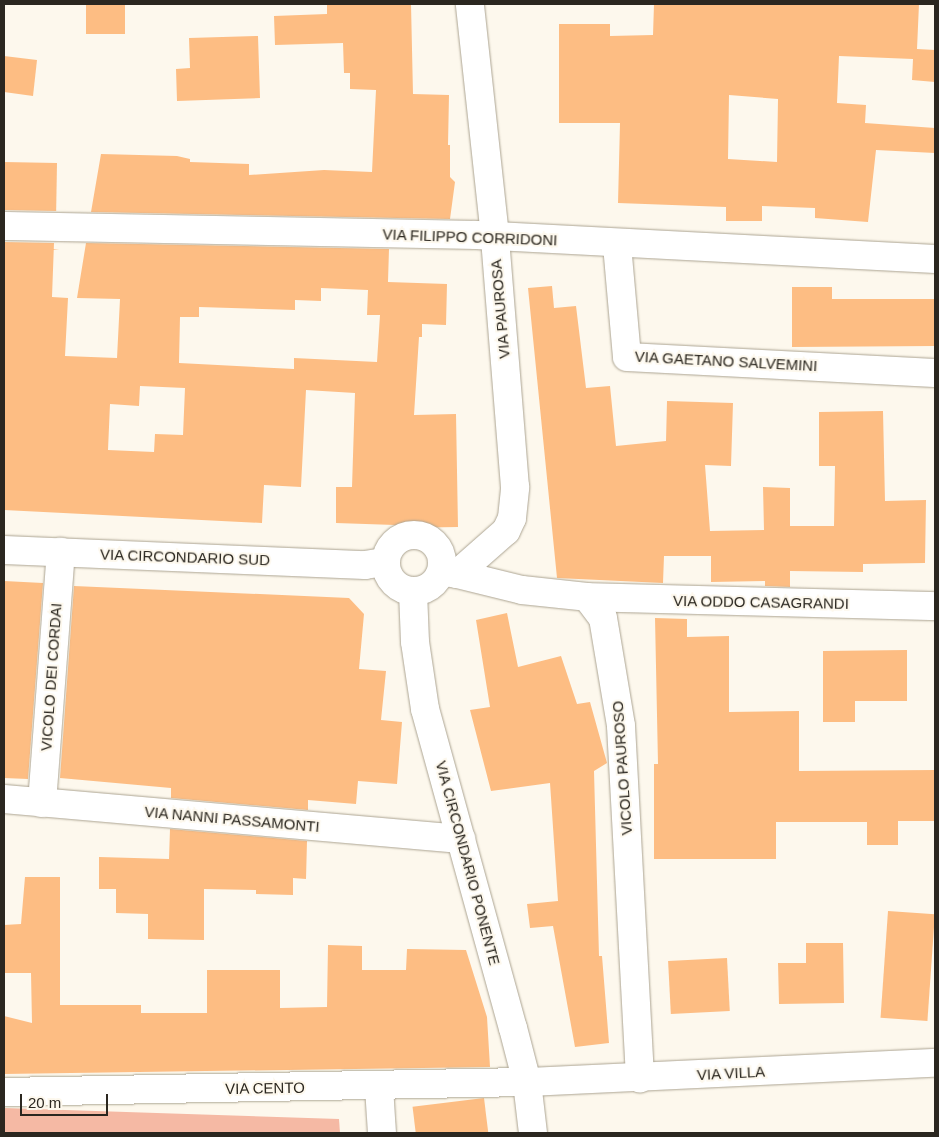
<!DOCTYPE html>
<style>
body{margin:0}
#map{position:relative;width:939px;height:1137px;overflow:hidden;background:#fdf8ed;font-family:Helvetica,sans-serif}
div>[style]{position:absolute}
.green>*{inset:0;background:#f5b9a4}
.building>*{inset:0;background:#fdbd83;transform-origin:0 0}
.roads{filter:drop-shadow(0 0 1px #aca492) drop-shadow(0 0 1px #aca492)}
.minor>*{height:28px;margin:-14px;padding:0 14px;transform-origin:14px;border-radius:14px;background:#fff}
.tertiary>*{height:28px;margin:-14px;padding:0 14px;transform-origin:14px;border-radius:14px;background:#fff}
.tertiary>.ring{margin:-14px;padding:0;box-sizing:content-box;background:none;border:28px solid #fff;border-radius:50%}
span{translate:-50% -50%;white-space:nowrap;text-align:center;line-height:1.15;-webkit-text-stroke:4px #fdf8ed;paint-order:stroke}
.street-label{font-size:15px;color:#2b2720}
.frame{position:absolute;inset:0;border:5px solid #2b2720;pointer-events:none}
.scale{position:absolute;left:20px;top:1094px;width:88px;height:22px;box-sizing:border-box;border:2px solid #2b2720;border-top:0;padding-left:6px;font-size:15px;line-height:18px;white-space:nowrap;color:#2b2720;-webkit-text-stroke:4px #fdf8ed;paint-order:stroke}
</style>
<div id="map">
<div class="green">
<div style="clip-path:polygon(4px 1108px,339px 1119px,340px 1133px,4px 1133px)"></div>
</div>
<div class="building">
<div style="left:86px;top:4px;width:39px;height:30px"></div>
<div style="clip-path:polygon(327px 4px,411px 4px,413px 94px,449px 95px,448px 145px,450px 145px,450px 177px,455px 182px,450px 219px,91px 212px,101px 154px,177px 156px,190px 159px,190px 162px,249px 164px,249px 175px,324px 170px,372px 172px,376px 90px,350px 89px,350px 73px,344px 73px,343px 43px,275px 45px,274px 16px,327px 14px)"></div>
<div style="clip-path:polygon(evenodd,654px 4px,919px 4px,917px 49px,935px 50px,935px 82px,912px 80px,913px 59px,839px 56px,837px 103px,866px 105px,865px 123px,935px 128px,935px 153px,876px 150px,868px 222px,815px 218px,815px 208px,762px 206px,762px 221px,726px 221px,726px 207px,618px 203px,620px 123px,559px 123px,559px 24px,610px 24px,610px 36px,653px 35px,654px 4px,729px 95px,778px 99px,777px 162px,728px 159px,729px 95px)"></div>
<div style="clip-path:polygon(258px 36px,260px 98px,177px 101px,176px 69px,190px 68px,189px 38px)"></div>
<div style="clip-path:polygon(4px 56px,37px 60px,33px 96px,4px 92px)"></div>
<div style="left:57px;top:163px;width:48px;height:53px;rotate:91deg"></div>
<div style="clip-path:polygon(evenodd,4px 242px,54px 243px,52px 297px,68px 298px,65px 356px,117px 358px,120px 299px,77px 298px,86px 243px,389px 249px,388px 282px,447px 284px,446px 325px,422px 324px,422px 337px,419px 337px,414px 415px,456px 414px,458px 527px,395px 528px,395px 525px,336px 523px,336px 487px,352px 487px,355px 393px,306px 390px,301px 487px,264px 485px,262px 523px,4px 510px,4px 242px,321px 288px,368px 290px,367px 315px,380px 315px,377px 362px,294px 358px,294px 369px,179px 363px,180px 317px,199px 317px,199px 307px,295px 310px,295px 300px,321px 301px,321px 288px,4px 242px,140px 386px,185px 388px,183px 435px,155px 434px,154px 452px,108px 450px,110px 404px,139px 406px,140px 386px)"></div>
<div style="clip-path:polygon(552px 286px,554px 308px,576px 306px,586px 388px,610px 386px,616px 446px,666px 441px,667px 401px,733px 403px,731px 466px,705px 465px,710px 531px,764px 530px,763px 487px,790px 488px,790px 526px,834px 526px,835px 466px,819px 466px,819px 412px,883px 411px,885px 501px,926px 500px,925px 563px,863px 564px,863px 572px,790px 571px,790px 587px,765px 586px,765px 581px,711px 582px,711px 556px,664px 556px,663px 583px,557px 578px,528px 288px)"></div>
<div style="clip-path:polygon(792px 287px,832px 287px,832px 299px,935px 299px,935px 346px,792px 347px)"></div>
<div style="clip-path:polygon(4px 581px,43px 583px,28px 779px,4px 778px)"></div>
<div style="clip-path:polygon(74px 586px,349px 598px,364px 614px,359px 669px,386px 671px,381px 720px,402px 722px,397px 784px,358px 781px,356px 804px,308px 800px,308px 810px,171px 798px,171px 788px,60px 778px)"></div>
<div style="clip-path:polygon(507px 613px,518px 667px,561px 656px,577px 704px,590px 702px,607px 763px,594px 771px,599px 956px,602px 956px,609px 1043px,575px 1047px,553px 926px,530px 928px,527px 904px,558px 901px,550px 783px,491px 791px,470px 710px,490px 707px,476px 620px)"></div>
<div style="clip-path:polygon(655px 618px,687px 619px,687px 637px,729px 636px,729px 712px,799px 711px,799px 771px,935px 770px,935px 821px,898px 821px,898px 845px,867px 845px,867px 822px,776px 822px,776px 859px,654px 859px,654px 764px,658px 764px)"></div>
<div style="clip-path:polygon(907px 650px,907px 701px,855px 701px,855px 722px,823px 722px,823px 651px)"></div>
<div style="clip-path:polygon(170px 829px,307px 841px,306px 879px,293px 878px,293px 895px,256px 894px,256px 890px,204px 889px,204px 940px,148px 939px,148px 914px,116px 913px,116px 889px,99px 889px,99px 857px,169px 859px)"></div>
<div style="clip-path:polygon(25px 877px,60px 877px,60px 1005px,141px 1005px,141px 1013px,207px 1013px,207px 970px,280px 970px,280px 1008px,327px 1007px,328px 945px,362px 946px,362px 970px,406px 970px,407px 949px,466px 950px,487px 1017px,490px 1067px,4px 1074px,4px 1016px,32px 1023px,31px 973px,4px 973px,4px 925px,21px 924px)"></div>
<div style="left:888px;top:911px;width:47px;height:107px;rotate:4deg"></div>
<div style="clip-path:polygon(806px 943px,843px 943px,844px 1003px,779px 1004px,778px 963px,806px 963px)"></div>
<div style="left:727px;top:958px;width:53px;height:59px;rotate:87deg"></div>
<div style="left:484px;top:1098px;width:35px;height:72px;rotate:83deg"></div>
</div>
<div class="roads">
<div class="minor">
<div style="left:4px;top:226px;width:472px;rotate:1.1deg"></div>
<div style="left:476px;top:235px;width:460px;rotate:3deg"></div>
<div style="left:617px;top:245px;width:112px;rotate:84.9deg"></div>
<div style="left:627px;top:357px;width:308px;rotate:3deg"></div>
<div style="left:445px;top:572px;width:12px;rotate:9deg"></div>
<div style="left:457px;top:574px;width:65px;rotate:-41.3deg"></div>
<div style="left:506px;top:531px;width:14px;rotate:-65deg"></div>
<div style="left:512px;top:518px;width:31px;rotate:-84deg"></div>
<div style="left:515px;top:487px;width:252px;rotate:-94.6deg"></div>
<div style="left:495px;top:236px;width:233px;rotate:-96.2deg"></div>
<div style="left:457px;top:574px;width:67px;rotate:13.8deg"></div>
<div style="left:522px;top:590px;width:65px;rotate:6.1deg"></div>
<div style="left:587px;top:597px;width:26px;rotate:53deg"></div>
<div style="left:603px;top:618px;width:109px;rotate:80.5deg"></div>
<div style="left:621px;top:726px;width:353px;rotate:86.9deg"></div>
<div style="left:587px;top:597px;width:348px;rotate:1.5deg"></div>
<div style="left:4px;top:799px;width:459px;rotate:5deg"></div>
<div style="left:42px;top:803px;width:252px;rotate:-85.7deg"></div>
<div style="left:379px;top:1087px;width:46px;rotate:86.3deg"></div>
<div style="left:4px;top:1092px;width:523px;rotate:-1.1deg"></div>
</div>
<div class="tertiary">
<div class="ring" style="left:386px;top:535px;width:28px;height:28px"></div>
<div style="left:4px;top:550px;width:361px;rotate:2.4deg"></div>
<div style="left:365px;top:565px;width:20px;rotate:-9deg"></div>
<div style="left:413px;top:592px;width:50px;rotate:87.7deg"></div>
<div style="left:415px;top:642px;width:68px;rotate:81.5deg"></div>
<div style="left:425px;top:709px;width:331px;rotate:74.6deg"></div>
<div style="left:513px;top:1028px;width:56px;rotate:75.5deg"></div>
<div style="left:527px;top:1082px;width:51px;rotate:83.3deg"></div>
<div style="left:527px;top:1082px;width:408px;rotate:-2.7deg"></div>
</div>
</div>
<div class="street-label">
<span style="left:470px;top:237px;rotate:2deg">VIA FILIPPO CORRIDONI</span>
<span style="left:500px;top:309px;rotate:-95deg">VIA PAUROSA</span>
<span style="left:726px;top:361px;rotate:3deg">VIA GAETANO SALVEMINI</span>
<span style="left:185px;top:557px;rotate:2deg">VIA CIRCONDARIO SUD</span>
<span style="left:761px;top:602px;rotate:1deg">VIA ODDO CASAGRANDI</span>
<span style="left:51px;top:677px;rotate:-86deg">VICOLO DEI CORDAI</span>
<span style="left:622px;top:768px;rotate:-94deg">VICOLO PAUROSO</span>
<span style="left:232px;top:819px;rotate:5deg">VIA NANNI PASSAMONTI</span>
<span style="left:468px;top:863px;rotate:75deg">VIA CIRCONDARIO PONENTE</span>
<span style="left:731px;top:1073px;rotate:-3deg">VIA VILLA</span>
<span style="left:265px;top:1088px;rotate:-1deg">VIA CENTO</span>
</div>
<div class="frame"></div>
<div class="scale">20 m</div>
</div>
